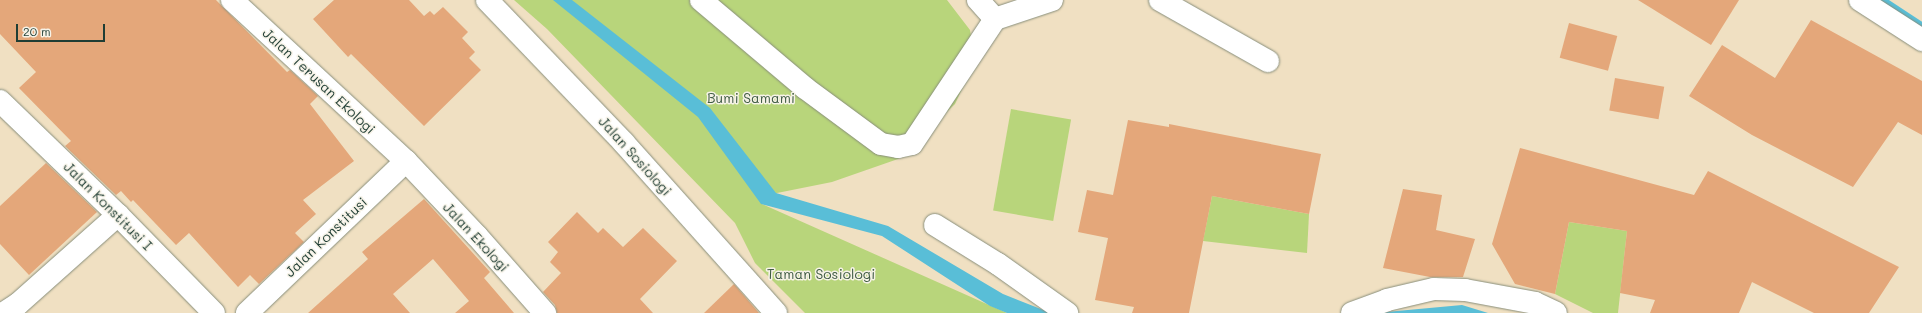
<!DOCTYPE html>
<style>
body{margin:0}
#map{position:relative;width:1922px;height:313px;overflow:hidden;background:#f0e0c2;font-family:Mali,sans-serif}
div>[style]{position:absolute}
.green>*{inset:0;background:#b8d57b;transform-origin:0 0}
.water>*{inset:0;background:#59bed7}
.stream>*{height:9px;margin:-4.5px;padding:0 4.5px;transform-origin:4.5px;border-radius:4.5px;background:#59bed7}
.building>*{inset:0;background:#e4a77a;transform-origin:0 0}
.roads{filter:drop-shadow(0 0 1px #888e7b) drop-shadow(0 0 1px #888e7b)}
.minor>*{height:22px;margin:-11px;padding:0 11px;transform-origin:11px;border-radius:11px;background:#fff}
span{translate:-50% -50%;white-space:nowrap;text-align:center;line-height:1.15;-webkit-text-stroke:3px #f7f3e8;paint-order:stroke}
.street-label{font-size:14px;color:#1f3d34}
.park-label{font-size:14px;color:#3e5b42}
.scale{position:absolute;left:16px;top:24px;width:89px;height:18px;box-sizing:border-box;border:2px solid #1f3d34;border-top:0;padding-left:5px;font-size:12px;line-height:14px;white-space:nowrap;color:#1f3d34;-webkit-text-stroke:3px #f7f3e8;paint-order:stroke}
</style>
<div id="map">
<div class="green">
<div style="clip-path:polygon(514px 0,947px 0,970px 30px,975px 61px,955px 104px,898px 159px,832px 182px,777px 193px,762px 204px,1007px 313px,805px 313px,755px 263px,735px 223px,547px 29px)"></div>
<div style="left:1011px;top:109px;width:61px;height:103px;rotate:10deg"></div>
<div style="clip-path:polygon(1212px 196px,1309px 214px,1307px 253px,1203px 241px)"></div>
<div style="clip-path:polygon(1569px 222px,1627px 231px,1618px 313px,1593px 313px,1555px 294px)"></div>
</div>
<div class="water">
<div style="clip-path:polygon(553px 0,572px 0,710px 108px,776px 193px,888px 226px,1003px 294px,1051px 313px,1007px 313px,990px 306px,882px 236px,761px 204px,698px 117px)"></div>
<div style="clip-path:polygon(1462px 305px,1488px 313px,1383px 313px,1386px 312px)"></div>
</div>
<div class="stream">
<div style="left:1881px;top:0;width:49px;rotate:33.4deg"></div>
</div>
<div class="building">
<div style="clip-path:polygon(0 0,216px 0,287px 72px,290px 70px,318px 96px,310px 104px,354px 161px,303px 200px,316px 214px,295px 233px,304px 242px,259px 284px,250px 275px,238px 287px,189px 233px,176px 245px,133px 200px,131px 202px,121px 191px,116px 195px,65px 146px,71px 141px,19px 88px,36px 72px,0 34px)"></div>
<div style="clip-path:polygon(334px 0,409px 0,424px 16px,430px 11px,434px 15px,443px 7px,468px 32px,462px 38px,475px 52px,469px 58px,481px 70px,424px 126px,351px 54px,348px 57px,313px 19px)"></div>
<div style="clip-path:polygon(1638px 0,1739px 0,1711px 45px)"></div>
<div style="clip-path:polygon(1811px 20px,1922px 81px,1922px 135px,1898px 122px,1853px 187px,1752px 135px,1689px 96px,1722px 45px,1775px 78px)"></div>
<div style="left:1569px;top:23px;width:50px;height:36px;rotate:15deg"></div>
<div style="left:1615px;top:78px;width:50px;height:33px;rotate:10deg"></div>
<div style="clip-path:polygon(1128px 120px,1169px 127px,1169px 124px,1321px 154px,1309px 214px,1212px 196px,1189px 313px,1132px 313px,1134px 307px,1095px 300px,1108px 238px,1078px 232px,1087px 190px,1113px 195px)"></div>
<div style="clip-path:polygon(1520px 148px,1694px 195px,1708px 171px,1899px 267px,1869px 313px,1814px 313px,1752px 282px,1739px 313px,1650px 313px,1655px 300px,1620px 293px,1627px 231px,1569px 222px,1555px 294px,1515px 284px,1492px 244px)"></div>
<div style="clip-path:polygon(46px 163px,97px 212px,29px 275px,0 244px,0 206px)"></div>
<div style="clip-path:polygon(1403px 189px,1442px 195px,1436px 230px,1475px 239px,1463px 277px,1430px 277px,1383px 268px)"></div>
<div style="clip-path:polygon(424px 199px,490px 272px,484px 278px,514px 313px,455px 313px,469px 301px,433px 259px,393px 294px,410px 313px,308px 313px,368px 259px,362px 252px)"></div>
<div style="clip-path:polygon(577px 212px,598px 233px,603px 228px,623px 247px,643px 228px,677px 261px,640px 299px,653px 313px,557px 313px,555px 305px,543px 292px,561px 273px,550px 262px,558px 252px,548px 242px)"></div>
<div style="clip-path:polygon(734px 284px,759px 313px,704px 313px)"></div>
</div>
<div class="roads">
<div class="minor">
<div style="left:232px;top:0;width:237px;rotate:42.8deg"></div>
<div style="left:406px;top:161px;width:103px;rotate:46.6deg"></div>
<div style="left:477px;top:236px;width:103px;rotate:48.6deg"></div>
<div style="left:487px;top:0;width:198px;rotate:46.2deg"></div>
<div style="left:624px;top:143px;width:228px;rotate:48.2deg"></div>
<div style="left:701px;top:0;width:136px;rotate:40.2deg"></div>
<div style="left:805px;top:88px;width:94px;rotate:36.4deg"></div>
<div style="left:881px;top:144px;width:17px;rotate:10deg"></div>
<div style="left:898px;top:147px;width:14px;rotate:-12deg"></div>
<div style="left:912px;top:144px;width:150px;rotate:-56.4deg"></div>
<div style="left:995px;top:19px;width:60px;rotate:-18.4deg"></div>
<div style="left:978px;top:0;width:25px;rotate:48deg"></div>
<div style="left:1160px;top:0;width:124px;rotate:29.5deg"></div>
<div style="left:1860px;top:0;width:74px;rotate:32.8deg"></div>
<div style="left:0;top:101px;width:164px;rotate:44deg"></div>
<div style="left:118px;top:215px;width:137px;rotate:45.6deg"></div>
<div style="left:935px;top:225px;width:74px;rotate:31.8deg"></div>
<div style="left:998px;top:264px;width:85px;rotate:35.4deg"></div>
<div style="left:4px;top:313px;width:17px;rotate:-33deg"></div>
<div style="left:18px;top:304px;width:134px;rotate:-41.7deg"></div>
<div style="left:247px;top:313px;width:220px;rotate:-43.7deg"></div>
<div style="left:1352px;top:313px;width:37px;rotate:-20deg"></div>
<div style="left:1387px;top:300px;width:48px;rotate:-13.2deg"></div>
<div style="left:1434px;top:289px;width:31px;rotate:2deg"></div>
<div style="left:1465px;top:290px;width:71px;rotate:10.5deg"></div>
<div style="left:1535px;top:303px;width:23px;rotate:25deg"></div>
</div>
</div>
<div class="street-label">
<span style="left:319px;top:81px;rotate:43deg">Jalan Terusan Ekologi</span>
<span style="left:635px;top:156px;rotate:48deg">Jalan Sosiologi</span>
<span style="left:108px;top:206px;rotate:45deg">Jalan Konstitusi I</span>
<span style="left:326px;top:237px;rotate:-44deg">Jalan Konstitusi</span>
<span style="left:476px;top:237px;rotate:47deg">Jalan Ekologi</span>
</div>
<div class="park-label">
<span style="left:751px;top:98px">Bumi Samami</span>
<span style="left:821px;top:274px">Taman Sosiologi</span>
</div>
<div class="scale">20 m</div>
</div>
